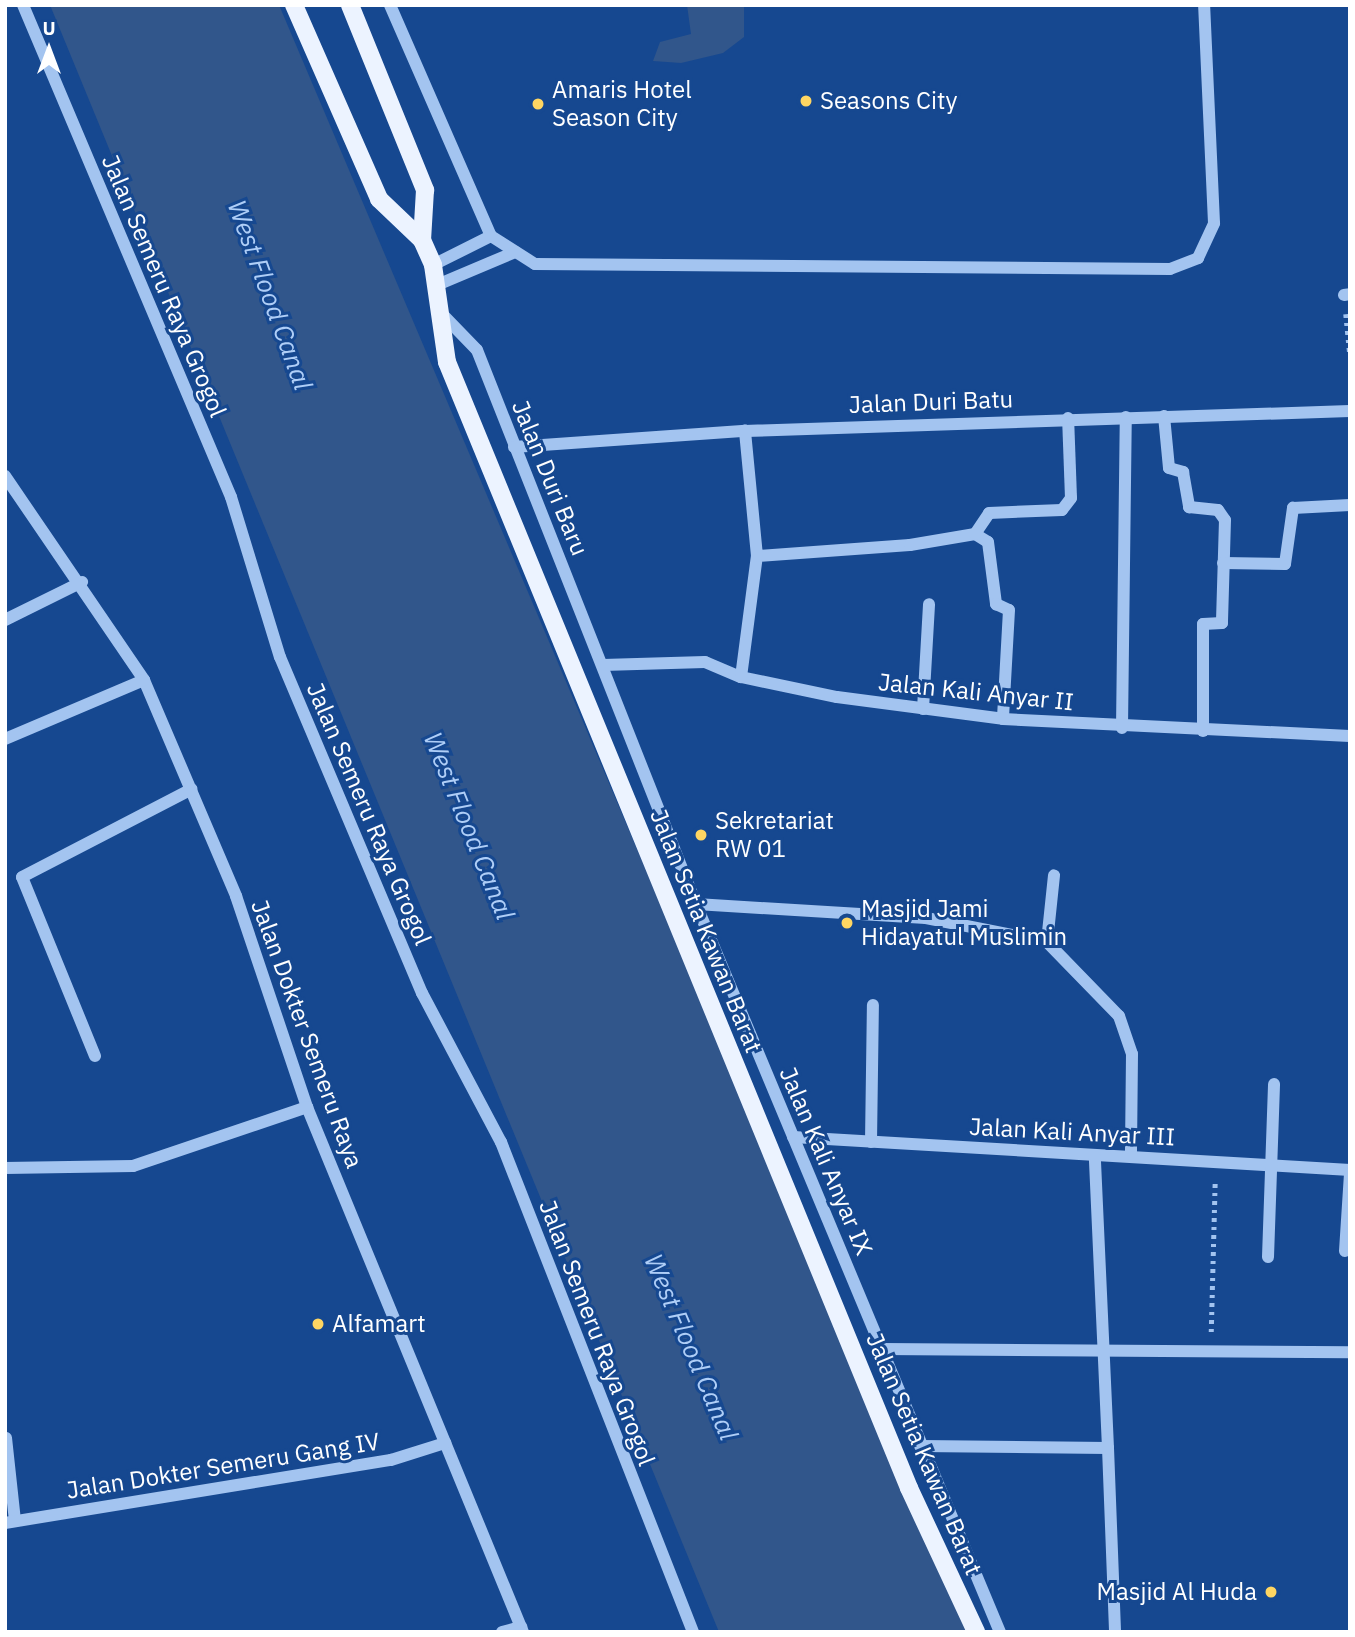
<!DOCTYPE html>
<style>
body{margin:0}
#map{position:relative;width:1355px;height:1637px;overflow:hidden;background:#164890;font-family:"IBM Plex Sans",sans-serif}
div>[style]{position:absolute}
.water>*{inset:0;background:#31568b}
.path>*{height:4.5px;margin-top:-2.25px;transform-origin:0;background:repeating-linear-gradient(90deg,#a3c4f0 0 3.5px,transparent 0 8.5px)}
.minor>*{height:12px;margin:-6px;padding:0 6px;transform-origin:6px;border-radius:6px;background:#a3c4f0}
.major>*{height:18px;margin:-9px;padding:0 9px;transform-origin:9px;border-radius:9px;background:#ecf3ff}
.dots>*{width:19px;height:19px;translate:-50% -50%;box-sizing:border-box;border:4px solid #164890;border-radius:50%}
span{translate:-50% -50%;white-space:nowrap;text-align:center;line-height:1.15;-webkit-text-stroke:6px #164890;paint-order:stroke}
.poi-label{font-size:24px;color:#fff}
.left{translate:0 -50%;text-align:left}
.right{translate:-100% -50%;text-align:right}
.street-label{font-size:24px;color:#fff}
.water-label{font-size:26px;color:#afcef7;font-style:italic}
.frame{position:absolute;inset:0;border:7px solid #fff;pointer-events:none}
.north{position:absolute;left:14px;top:14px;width:70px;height:70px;-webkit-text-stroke:5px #164890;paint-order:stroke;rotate:0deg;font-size:19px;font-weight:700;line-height:28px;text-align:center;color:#fff}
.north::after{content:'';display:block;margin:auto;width:24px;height:32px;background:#fff;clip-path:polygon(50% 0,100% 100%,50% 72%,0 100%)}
</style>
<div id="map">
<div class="water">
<div style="clip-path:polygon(50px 5px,279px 5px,969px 1632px,719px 1632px)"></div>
<div style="clip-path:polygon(687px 5px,744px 5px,744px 37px,723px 53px,681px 63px,653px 61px,660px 42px,691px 34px)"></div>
</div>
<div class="path">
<div style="left:1346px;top:314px;width:41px;rotate:84.4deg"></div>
<div style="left:1211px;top:1332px;width:149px;rotate:-88.5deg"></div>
</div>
<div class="minor">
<div style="left:23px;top:5px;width:534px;rotate:67.08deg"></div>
<div style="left:231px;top:497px;width:167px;rotate:73deg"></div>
<div style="left:280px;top:657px;width:365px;rotate:67.1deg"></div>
<div style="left:422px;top:993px;width:169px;rotate:62.1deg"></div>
<div style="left:501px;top:1142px;width:526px;rotate:68.6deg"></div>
<div style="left:390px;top:5px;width:252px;rotate:66.4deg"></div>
<div style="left:491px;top:236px;width:52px;rotate:32.5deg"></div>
<div style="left:535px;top:264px;width:635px;rotate:0.45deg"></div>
<div style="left:1170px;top:269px;width:30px;rotate:-21deg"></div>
<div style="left:1198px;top:258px;width:38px;rotate:-65deg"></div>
<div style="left:1214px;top:223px;width:218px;rotate:-92.6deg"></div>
<div style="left:433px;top:265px;width:65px;rotate:-26.6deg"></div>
<div style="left:437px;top:285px;width:85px;rotate:-22.9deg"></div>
<div style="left:1344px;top:295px;width:6px;rotate:-9deg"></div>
<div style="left:444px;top:316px;width:47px;rotate:45.9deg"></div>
<div style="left:477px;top:350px;width:596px;rotate:68.43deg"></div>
<div style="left:696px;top:904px;width:789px;rotate:67.34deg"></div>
<div style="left:1164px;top:416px;width:52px;rotate:84.5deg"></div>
<div style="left:1169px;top:468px;width:15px;rotate:16deg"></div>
<div style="left:1183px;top:472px;width:36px;rotate:80deg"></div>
<div style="left:1189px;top:507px;width:29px;rotate:6deg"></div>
<div style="left:1218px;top:510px;width:12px;rotate:55deg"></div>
<div style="left:1225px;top:520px;width:103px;rotate:91.7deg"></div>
<div style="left:1222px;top:623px;width:19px;rotate:177deg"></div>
<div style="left:1203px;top:624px;width:107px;rotate:90deg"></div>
<div style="left:514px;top:447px;width:232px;rotate:-4deg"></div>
<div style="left:745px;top:431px;width:605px;rotate:-1.89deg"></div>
<div style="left:5px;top:476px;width:247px;rotate:55.7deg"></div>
<div style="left:144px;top:680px;width:235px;rotate:66.9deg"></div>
<div style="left:236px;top:896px;width:223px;rotate:71.4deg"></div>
<div style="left:307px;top:1107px;width:568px;rotate:67.64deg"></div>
<div style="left:975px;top:534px;width:15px;rotate:32deg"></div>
<div style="left:988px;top:542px;width:63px;rotate:82.6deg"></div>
<div style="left:996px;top:604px;width:14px;rotate:25deg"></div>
<div style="left:1009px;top:610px;width:109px;rotate:93.2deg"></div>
<div style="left:757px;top:556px;width:153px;rotate:-4.1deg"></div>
<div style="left:910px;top:545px;width:66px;rotate:-9.6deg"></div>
<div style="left:975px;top:534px;width:25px;rotate:-56deg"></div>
<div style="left:989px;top:513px;width:73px;rotate:-2.4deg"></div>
<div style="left:1062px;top:510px;width:15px;rotate:-53deg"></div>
<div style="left:1071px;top:498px;width:80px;rotate:-92.1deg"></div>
<div style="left:1223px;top:563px;width:62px;rotate:0.9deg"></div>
<div style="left:1285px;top:564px;width:57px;rotate:-81.9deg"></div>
<div style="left:1293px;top:508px;width:57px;rotate:-3deg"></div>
<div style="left:5px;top:620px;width:86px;rotate:-26.3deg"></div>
<div style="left:603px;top:665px;width:102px;rotate:-1.7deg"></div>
<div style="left:705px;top:662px;width:39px;rotate:23deg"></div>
<div style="left:741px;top:677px;width:98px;rotate:11.8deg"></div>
<div style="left:837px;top:697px;width:167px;rotate:7.5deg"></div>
<div style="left:1003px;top:719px;width:347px;rotate:2.8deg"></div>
<div style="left:741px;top:677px;width:122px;rotate:-82.5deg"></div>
<div style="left:757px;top:556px;width:126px;rotate:-95.5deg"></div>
<div style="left:923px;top:709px;width:105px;rotate:-86.7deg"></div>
<div style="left:1122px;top:728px;width:311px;rotate:-89.3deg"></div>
<div style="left:5px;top:739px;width:151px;rotate:-23deg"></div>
<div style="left:696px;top:904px;width:230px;rotate:3.5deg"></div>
<div style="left:926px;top:918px;width:123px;rotate:11.2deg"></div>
<div style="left:1047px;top:942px;width:103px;rotate:45.8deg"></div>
<div style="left:1119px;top:1016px;width:40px;rotate:71.1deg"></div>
<div style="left:1132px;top:1054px;width:100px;rotate:90.6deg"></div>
<div style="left:1047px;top:942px;width:67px;rotate:-84deg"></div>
<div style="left:95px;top:1056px;width:193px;rotate:-112.2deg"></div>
<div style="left:22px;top:877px;width:191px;rotate:-27.4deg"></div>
<div style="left:793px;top:1137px;width:558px;rotate:3.39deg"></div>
<div style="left:871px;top:1142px;width:137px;rotate:-89.2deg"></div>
<div style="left:5px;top:1168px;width:128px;rotate:-0.9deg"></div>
<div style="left:133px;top:1166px;width:184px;rotate:-18.7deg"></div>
<div style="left:1345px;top:1251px;width:77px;rotate:-86.3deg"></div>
<div style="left:1268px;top:1257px;width:173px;rotate:-88deg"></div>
<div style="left:882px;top:1349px;width:468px;rotate:0.4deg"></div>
<div style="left:6px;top:1438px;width:83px;rotate:83.8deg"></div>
<div style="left:920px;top:1446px;width:188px;rotate:0.6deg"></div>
<div style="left:1108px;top:1448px;width:291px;rotate:-92.6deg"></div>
<div style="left:1108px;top:1448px;width:184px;rotate:87.8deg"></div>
<div style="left:5px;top:1523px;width:391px;rotate:-9.3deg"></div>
<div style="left:391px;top:1460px;width:57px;rotate:-17.5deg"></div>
<div style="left:502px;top:1632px;width:20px;rotate:-15deg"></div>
</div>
<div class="major">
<div style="left:294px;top:5px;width:212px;rotate:66.3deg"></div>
<div style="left:379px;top:199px;width:59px;rotate:43.6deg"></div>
<div style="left:422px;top:240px;width:27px;rotate:66deg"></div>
<div style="left:433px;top:265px;width:98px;rotate:81.8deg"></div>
<div style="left:447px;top:362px;width:1217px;rotate:67.69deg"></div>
<div style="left:909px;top:1488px;width:159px;rotate:65deg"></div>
<div style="left:350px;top:5px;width:200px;rotate:67.9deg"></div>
<div style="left:425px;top:190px;width:50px;rotate:93.4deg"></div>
</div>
<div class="dots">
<div style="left:806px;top:101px;background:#ffd662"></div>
<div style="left:538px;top:104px;background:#ffd662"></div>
<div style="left:701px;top:835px;background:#ffd662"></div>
<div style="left:847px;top:923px;background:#ffd662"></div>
<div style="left:318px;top:1324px;background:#ffd662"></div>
<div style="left:1271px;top:1592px;background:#ffd662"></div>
</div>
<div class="poi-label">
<span class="left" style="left:552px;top:104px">Amaris Hotel<br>Season City</span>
<span class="left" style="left:820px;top:101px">Seasons City</span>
<span class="left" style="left:715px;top:835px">Sekretariat<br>RW 01</span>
<span class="left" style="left:861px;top:923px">Masjid Jami<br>Hidayatul Muslimin</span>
<span class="left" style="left:332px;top:1324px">Alfamart</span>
<span class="right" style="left:1257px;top:1592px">Masjid Al Huda</span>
</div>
<div class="street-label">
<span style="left:164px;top:286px;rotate:67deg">Jalan Semeru Raya Grogol</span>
<span style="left:931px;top:402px;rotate:-2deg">Jalan Duri Batu</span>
<span style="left:550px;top:478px;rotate:68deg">Jalan Duri Baru</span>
<span style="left:976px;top:692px;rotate:6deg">Jalan Kali Anyar II</span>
<span style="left:369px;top:814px;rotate:67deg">Jalan Semeru Raya Grogol</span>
<span style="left:706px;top:931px;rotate:68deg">Jalan Setia Kawan Barat</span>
<span style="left:307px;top:1034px;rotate:70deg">Jalan Dokter Semeru Raya</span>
<span style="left:1072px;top:1132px;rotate:3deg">Jalan Kali Anyar III</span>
<span style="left:826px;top:1161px;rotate:67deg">Jalan Kali Anyar IX</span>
<span style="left:597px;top:1333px;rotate:69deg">Jalan Semeru Raya Grogol</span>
<span style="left:924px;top:1454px;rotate:67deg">Jalan Setia Kawan Barat</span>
<span style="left:223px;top:1466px;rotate:-9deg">Jalan Dokter Semeru Gang IV</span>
</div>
<div class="water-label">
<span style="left:270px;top:295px;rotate:70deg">West Flood Canal</span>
<span style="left:469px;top:826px;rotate:68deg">West Flood Canal</span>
<span style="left:691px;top:1347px;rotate:67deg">West Flood Canal</span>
</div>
<div class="frame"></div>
<div class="north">U</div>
</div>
